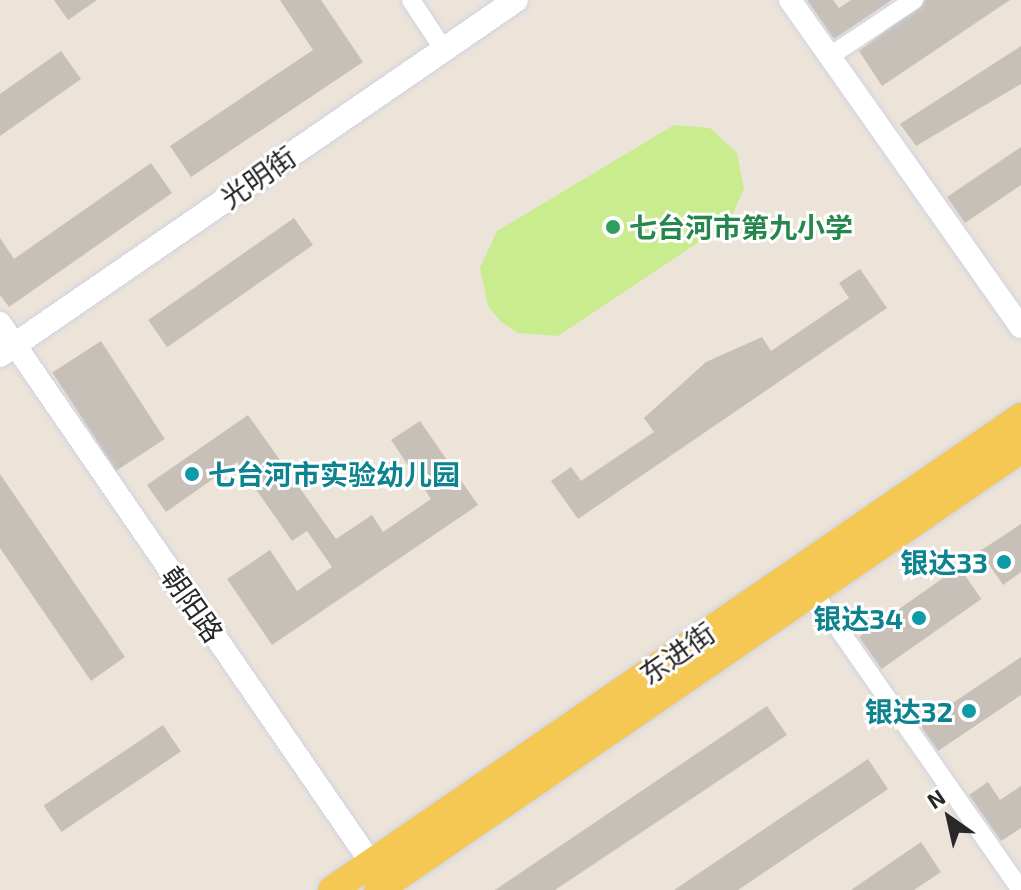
<!DOCTYPE html>
<meta charset="utf-8">
<style>
body{margin:0}
#map{position:relative;width:1021px;height:890px;overflow:hidden;background:#ece3d9;font-family:"Exo 2","Noto Sans SC",sans-serif}
div>[style]{position:absolute}
.pitch>*{inset:0;background:#c9ed8e}
.building>*{inset:0;background:#c7c0b9;transform-origin:0 0}
.roads{filter:drop-shadow(0 0 2px #cfd3e2) drop-shadow(0 0 2px #cfd3e2)}
.minor>*{height:18px;margin:-9px;padding:0 9px;transform-origin:9px;border-radius:9px;background:#fff}
.tertiary>*{height:22px;margin:-11px;padding:0 11px;transform-origin:11px;border-radius:11px;background:#fff}
.secondary>*{height:24px;margin:-12px;padding:0 12px;transform-origin:12px;border-radius:12px;background:#fff}
.primary>*{height:28px;margin:-14px;padding:0 14px;transform-origin:14px;border-radius:14px;background:#f5c854}
.dots>*{width:22px;height:22px;translate:-50% -50%;box-sizing:border-box;border:4px solid #fff;border-radius:50%}
span{translate:-50% -50%;white-space:nowrap;text-align:center;line-height:1.15;-webkit-text-stroke:6px #fff;paint-order:stroke}
.street-label{font-size:28px;color:#282828}
.leisure-label{font-size:28px;color:#27864d;font-weight:700}
.left{translate:0 -50%;text-align:left}
.culture-label{font-size:28px;color:#0d838f;font-weight:700}
.right{translate:-100% -50%;text-align:right}
.north{position:absolute;left:909px;top:778px;width:80px;height:80px;-webkit-text-stroke:6px #fff;paint-order:stroke;rotate:326deg;font-size:22px;font-weight:700;line-height:32px;text-align:center;color:#282828}
.north::after{content:'';display:block;margin:auto;width:28px;height:36px;background:#282828;clip-path:polygon(50% 0,100% 100%,50% 72%,0 100%)}
</style>
<div id="map">
<div class="pitch">
<div style="clip-path:polygon(674px 125px,710px 128px,737px 153px,744px 189px,729px 222px,558px 336px,518px 333px,501px 322px,488px 306px,480px 268px,497px 231px)"></div>
</div>
<div class="building">
<div style="clip-path:polygon(54px 0,97px 0,68px 20px)"></div>
<div style="clip-path:polygon(280px 0,321px 0,363px 62px,191px 177px,170px 146px,313px 50px)"></div>
<div style="clip-path:polygon(807px 0,833px 0,839px 8px,851px 0,892px 0,834px 39px)"></div>
<div style="clip-path:polygon(926px 0,1010px 0,882px 86px,859px 51px)"></div>
<div style="clip-path:polygon(1021px 46px,1021px 84px,916px 146px,900px 124px)"></div>
<div style="clip-path:polygon(61px 51px,81px 79px,0 136px,0 94px)"></div>
<div style="clip-path:polygon(1021px 147px,1021px 185px,965px 223px,947px 197px)"></div>
<div style="clip-path:polygon(151px 163px,172px 193px,9px 307px,0 295px,0 238px,14px 259px)"></div>
<div style="left:294px;top:218px;width:33px;height:178px;rotate:55deg"></div>
<div style="clip-path:polygon(860px 269px,887px 308px,578px 519px,551px 481px,571px 467px,581px 481px,654px 432px,644px 418px,706px 362px,762px 337px,771px 351px,849px 298px,839px 283px)"></div>
<div style="left:101px;top:341px;width:117px;height:58px;rotate:57deg"></div>
<div style="clip-path:polygon(248px 415px,336px 539px,372px 515px,383px 532px,431px 499px,391px 440px,420px 421px,478px 505px,272px 645px,227px 579px,270px 550px,297px 591px,332px 567px,307px 531px,292px 541px,237px 462px,166px 512px,147px 485px)"></div>
<div style="clip-path:polygon(0 474px,125px 657px,91px 681px,0 548px)"></div>
<div style="clip-path:polygon(1021px 524px,1021px 572px,1003px 585px,980px 551px)"></div>
<div style="left:959px;top:567px;width:39px;height:122px;rotate:55deg"></div>
<div style="clip-path:polygon(1021px 657px,1021px 695px,938px 751px,920px 725px)"></div>
<div style="clip-path:polygon(767px 706px,787px 735px,555px 890px,495px 890px)"></div>
<div style="left:163px;top:725px;width:32px;height:144px;rotate:56deg"></div>
<div style="clip-path:polygon(868px 759px,888px 789px,738px 890px,674px 890px)"></div>
<div style="clip-path:polygon(988px 782px,1000px 800px,1021px 786px,1021px 828px,1001px 841px,969px 795px)"></div>
<div style="clip-path:polygon(921px 842px,941px 872px,914px 890px,851px 890px)"></div>
</div>
<div class="roads">
<div class="minor">
<div style="left:411px;top:0;width:60px;rotate:56.6deg"></div>
<div style="left:830px;top:56px;width:101px;rotate:-33.7deg"></div>
<div style="left:813px;top:592px;width:363px;rotate:55.1deg"></div>
</div>
<div class="tertiary">
<div style="left:790px;top:0;width:400px;rotate:54.8deg"></div>
<div style="left:0;top:323px;width:671px;rotate:55.5deg"></div>
</div>
<div class="secondary">
<div style="left:0;top:355px;width:626px;rotate:-34.53deg"></div>
</div>
<div class="primary">
<div style="left:332px;top:890px;width:836px;rotate:-34.47deg"></div>
<div style="left:378px;top:890px;width:780px;rotate:-34.44deg"></div>
</div>
</div>
<div class="dots">
<div style="left:613px;top:227px;background:#2e9e5b"></div>
<div style="left:192px;top:474px;background:#0f9aa8"></div>
<div style="left:1004px;top:562px;background:#0f9aa8"></div>
<div style="left:919px;top:618px;background:#0f9aa8"></div>
<div style="left:969px;top:711px;background:#0f9aa8"></div>
</div>
<div class="street-label">
<span style="left:258px;top:177px;rotate:-35deg">光明街</span>
<span style="left:193px;top:604px;rotate:55deg">朝阳路</span>
<span style="left:677px;top:653px;rotate:-35deg">东进街</span>
</div>
<div class="leisure-label">
<span class="left" style="left:629px;top:227px">七台河市第九小学</span>
</div>
<div class="culture-label">
<span class="left" style="left:208px;top:474px">七台河市实验幼儿园</span>
<span class="right" style="left:988px;top:562px">银达33</span>
<span class="right" style="left:903px;top:618px">银达34</span>
<span class="right" style="left:953px;top:711px">银达32</span>
</div>
<div class="north">N</div>
</div>
